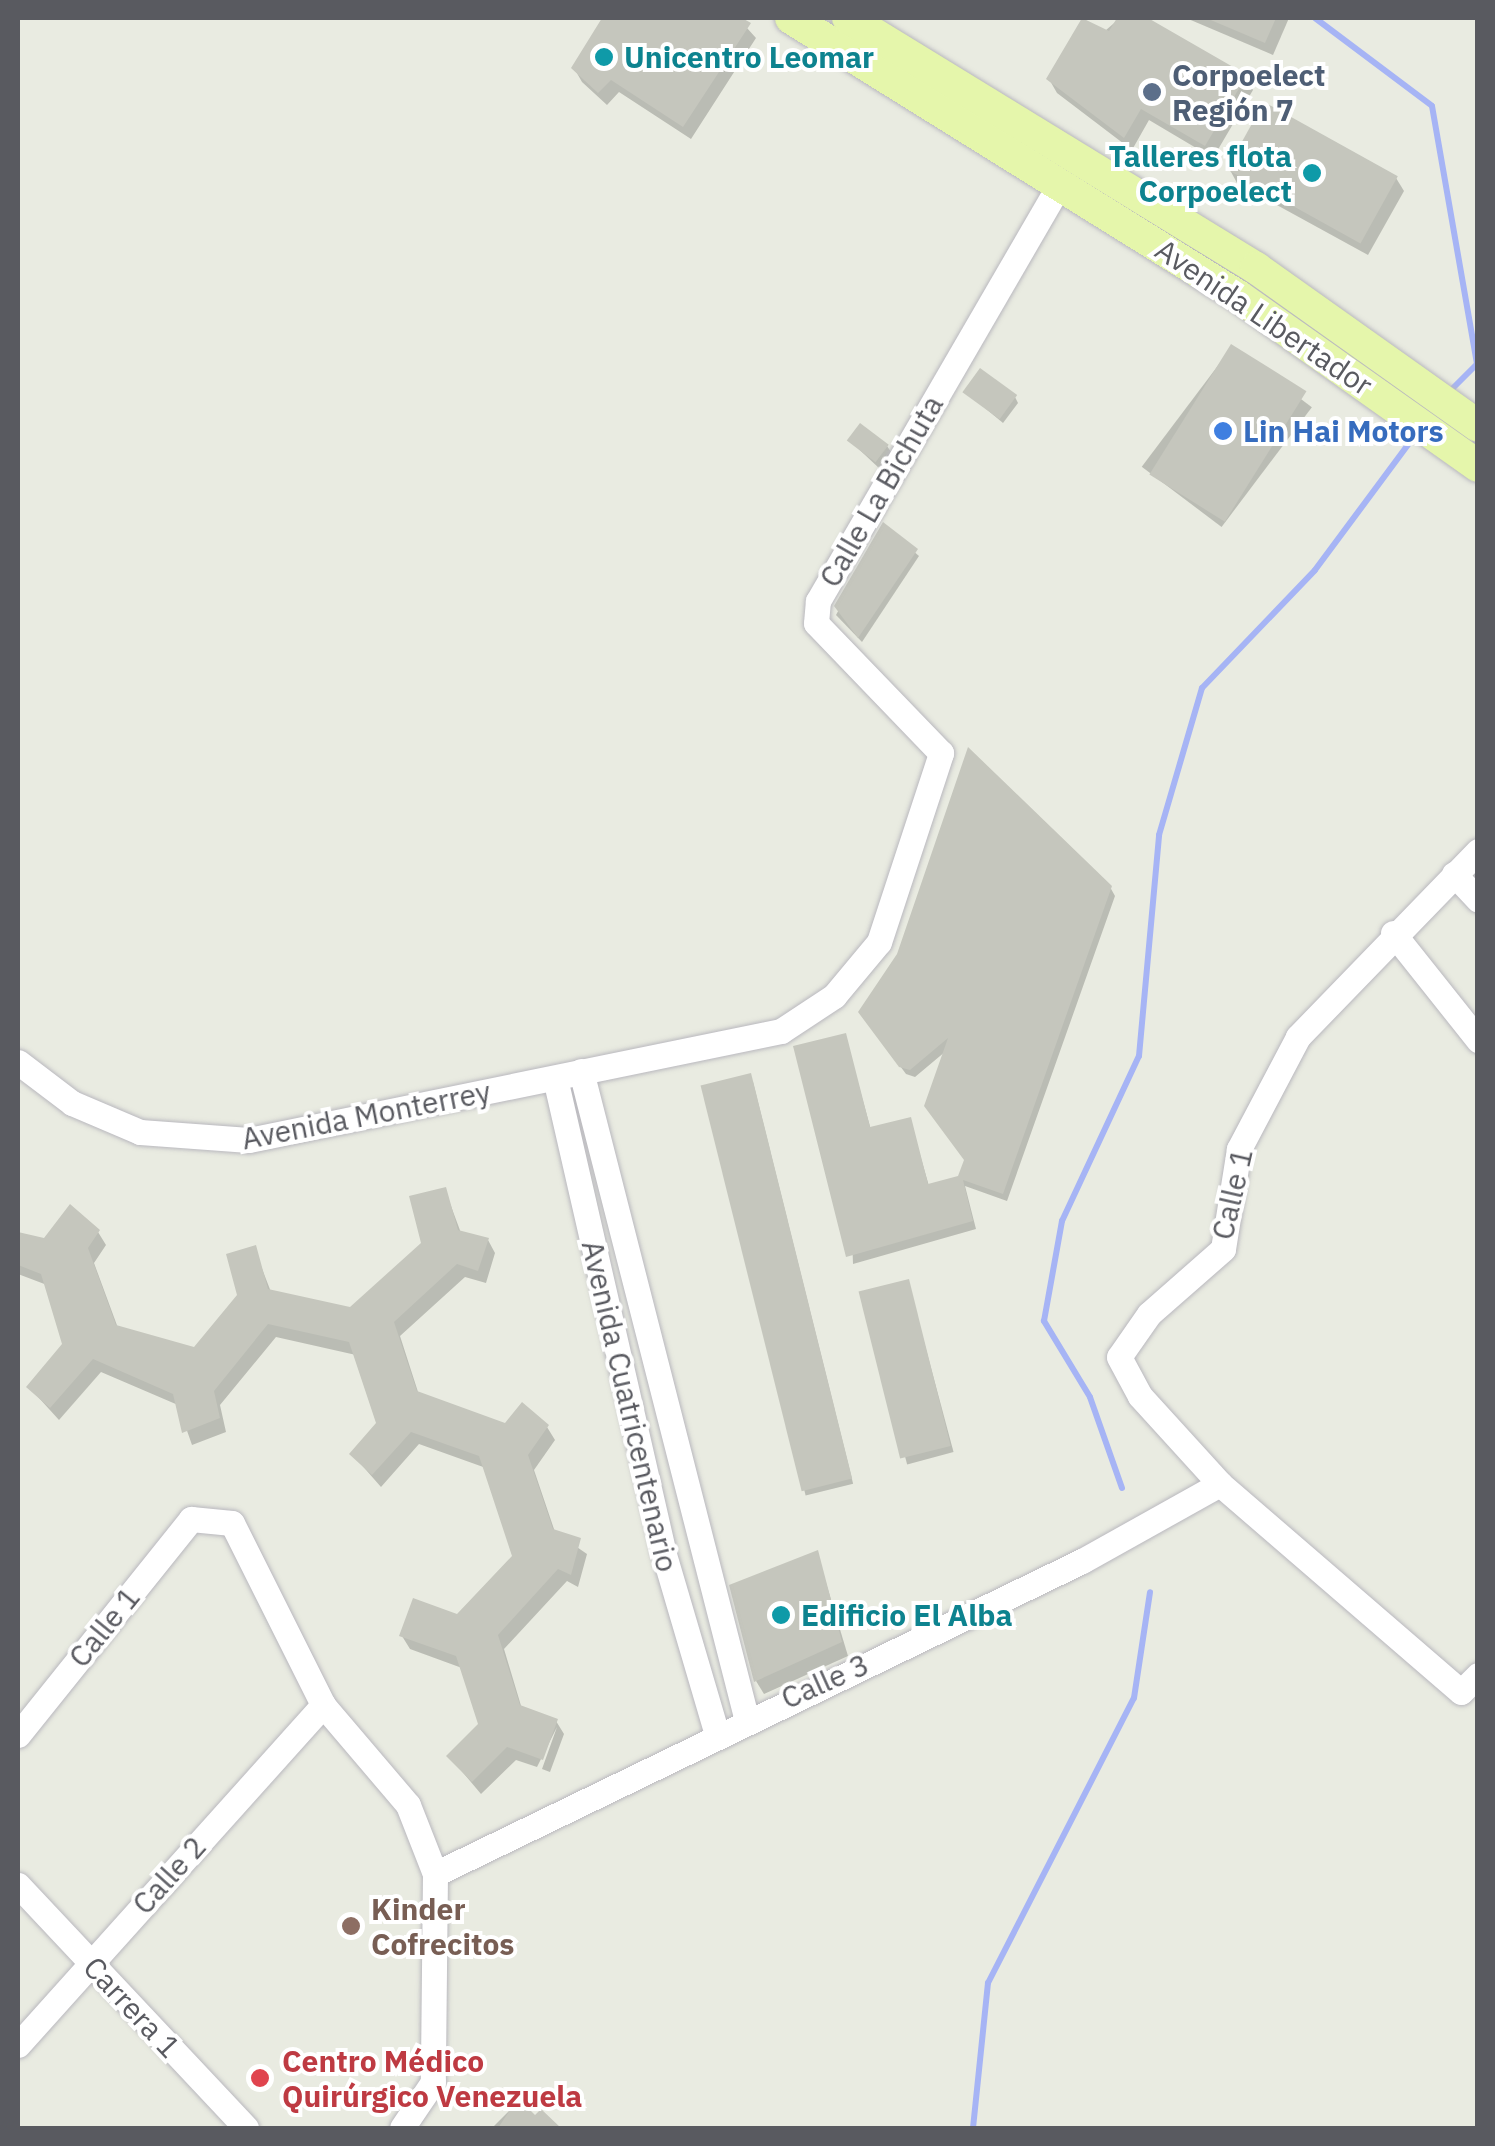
<!DOCTYPE html>
<meta charset="utf-8">
<style>
body{margin:0}
#map{position:relative;width:1495px;height:2146px;overflow:hidden;background:#e9ebe1;font-family:"IBM Plex Sans",sans-serif}
div>[style]{position:absolute}
.shadow>*{inset:0;background:#0003;transform-origin:0 0}
.stream>*{height:6px;margin:-3px;padding:0 3px;transform-origin:3px;border-radius:3px;background:#a6b4f5}
.building>*{inset:0;background:#c5c6bd;transform-origin:0 0}
.roads{filter:drop-shadow(0 0 2px #b9b8be) drop-shadow(0 0 2px #b9b8be)}
.minor>*{height:25px;margin:-12.5px;padding:0 12.5px;transform-origin:12.5px;border-radius:12.5px;background:#fff}
.major>*{height:32px;margin:-16px;padding:0 16px;transform-origin:16px;border-radius:16px;background:#e5f6ab}
.dots>*{width:28px;height:28px;translate:-50% -50%;box-sizing:border-box;border:5px solid #fff;border-radius:50%}
span{translate:-50% -50%;white-space:nowrap;text-align:center;line-height:1.15;-webkit-text-stroke:8px #fff;paint-order:stroke}
.culture-label{font-size:30px;color:#0d838f;font-weight:700}
.left{translate:0 -50%;text-align:left}
.right{translate:-100% -50%;text-align:right}
.service-label{font-size:30px;color:#4e5e75;font-weight:700}
.street-label{font-size:30px;color:#595a60}
.shop-label{font-size:30px;color:#366cbe;font-weight:700}
.education-label{font-size:30px;color:#785e54;font-weight:700}
.health-label{font-size:30px;color:#be3a42;font-weight:700}
.frame{position:absolute;inset:0;border:20px solid #595a60;pointer-events:none}
</style>
<div id="map">
<div class="shadow">
<div style="clip-path:polygon(605px 18px,738px 18px,756px 38px,691px 139px,619px 92px,607px 105px,582px 82px,574px 68px)"></div>
<div style="clip-path:polygon(1120px 18px,1143px 18px,1245px 77px,1253px 90px,1213px 158px,1149px 120px,1132px 150px,1057px 93px,1049px 79px)"></div>
<div style="clip-path:polygon(1186px 18px,1289px 18px,1273px 55px)"></div>
<div style="clip-path:polygon(1230px 170px,1396px 178px,1404px 191px,1368px 255px,1237px 183px)"></div>
<div style="left:1232px;top:347px;width:100px;height:150px;rotate:37deg"></div>
<div style="clip-path:polygon(967px 393px,1015px 397px,1018px 403px,1003px 423px)"></div>
<div style="clip-path:polygon(849px 440px,887px 446px,891px 452px,880px 469px)"></div>
<div style="clip-path:polygon(884px 526px,919px 556px,862px 642px,836px 615px)"></div>
<div style="clip-path:polygon(1110px 887px,1115px 896px,1007px 1201px,965px 1186px,976px 1229px,853px 1264px,845px 1036px,871px 1130px,910px 1120px,929px 1186px,960px 1178px,966px 1161px,946px 1051px,915px 1077px,906px 1074px,866px 1020px)"></div>
<div style="left:753px;top:1082px;width:414px;height:49px;rotate:76deg"></div>
<div style="clip-path:polygon(445px 1190px,461px 1233px,488px 1240px,495px 1253px,486px 1283px,465px 1277px,400px 1336px,419px 1395px,506px 1426px,547px 1427px,555px 1440px,534px 1470px,555px 1532px,587px 1554px,578px 1587px,567px 1581px,504px 1649px,522px 1709px,556px 1721px,564px 1734px,550px 1772px,542px 1769px,557px 1727px,537px 1767px,516px 1760px,481px 1794px,449px 1756px,481px 1725px,462px 1668px,410px 1649px,402px 1636px,457px 1617px,515px 1557px,486px 1468px,419px 1444px,381px 1487px,352px 1454px,379px 1423px,356px 1355px,276px 1337px,220px 1405px,226px 1432px,192px 1445px,178px 1405px,101px 1372px,59px 1420px,29px 1387px,65px 1345px,47px 1285px,18px 1274px,18px 1235px,45px 1241px,98px 1232px,106px 1245px,94px 1263px,118px 1328px,194px 1350px,240px 1295px,254px 1248px,271px 1292px,351px 1310px,423px 1244px)"></div>
<div style="left:908px;top:1282px;width:176px;height:48px;rotate:75deg"></div>
<div style="clip-path:polygon(817px 1553px,848px 1656px,764px 1694px,756px 1681px)"></div>
<div style="clip-path:polygon(518px 2102px,548px 2128px,492px 2128px)"></div>
</div>
<div class="stream">
<div style="left:1315px;top:18px;width:146px;rotate:36.9deg"></div>
<div style="left:1432px;top:106px;width:262px;rotate:80.1deg"></div>
<div style="left:1477px;top:364px;width:35px;rotate:135deg"></div>
<div style="left:1122px;top:1488px;width:96px;rotate:-109.4deg"></div>
<div style="left:1090px;top:1397px;width:89px;rotate:-121.2deg"></div>
<div style="left:1044px;top:1321px;width:102px;rotate:-79.8deg"></div>
<div style="left:1062px;top:1221px;width:182px;rotate:-65deg"></div>
<div style="left:1139px;top:1056px;width:222px;rotate:-84.8deg"></div>
<div style="left:1159px;top:835px;width:153px;rotate:-73.7deg"></div>
<div style="left:1202px;top:688px;width:163px;rotate:-46.2deg"></div>
<div style="left:1315px;top:570px;width:169px;rotate:-53.4deg"></div>
<div style="left:973px;top:2128px;width:146px;rotate:-84.1deg"></div>
<div style="left:988px;top:1983px;width:320px;rotate:-62.9deg"></div>
<div style="left:1134px;top:1698px;width:107px;rotate:-81.4deg"></div>
</div>
<div class="building">
<div style="clip-path:polygon(602px 18px,742px 18px,751px 23px,683px 127px,611px 80px,598px 93px,571px 68px)"></div>
<div style="clip-path:polygon(1082px 18px,1109px 31px,1117px 18px,1148px 18px,1247px 75px,1205px 146px,1141px 109px,1124px 138px,1046px 79px)"></div>
<div style="clip-path:polygon(1206px 18px,1276px 18px,1265px 43px)"></div>
<div style="left:1264px;top:102px;width:153px;height:77px;rotate:29deg"></div>
<div style="left:1231px;top:344px;width:89px;height:154px;rotate:32deg"></div>
<div style="left:980px;top:368px;width:46px;height:30px;rotate:36deg"></div>
<div style="left:860px;top:423px;width:36px;height:22px;rotate:37deg"></div>
<div style="clip-path:polygon(883px 522px,918px 549px,858px 638px,834px 606px)"></div>
<div style="clip-path:polygon(968px 747px,1112px 886px,1003px 1194px,963px 1180px,973px 1221px,846px 1257px,793px 1046px,846px 1033px,870px 1127px,911px 1117px,928px 1184px,958px 1176px,964px 1160px,924px 1106px,948px 1038px,910px 1070px,899px 1067px,858px 1012px,897px 954px)"></div>
<div style="left:751px;top:1073px;width:418px;height:52px;rotate:76deg"></div>
<div style="clip-path:polygon(446px 1187px,458px 1230px,489px 1238px,478px 1271px,457px 1264px,394px 1322px,417px 1391px,505px 1423px,522px 1402px,549px 1425px,528px 1455px,553px 1529px,581px 1538px,571px 1575px,558px 1569px,498px 1635px,520px 1705px,558px 1719px,543px 1760px,507px 1747px,472px 1782px,446px 1756px,478px 1724px,456px 1656px,399px 1636px,413px 1598px,457px 1614px,512px 1556px,479px 1456px,411px 1432px,372px 1475px,349px 1454px,376px 1423px,349px 1342px,268px 1324px,214px 1391px,220px 1418px,182px 1433px,173px 1394px,93px 1359px,50px 1408px,26px 1387px,62px 1344px,41px 1274px,18px 1265px,18px 1232px,44px 1238px,70px 1204px,100px 1230px,88px 1248px,116px 1325px,194px 1347px,237px 1295px,226px 1254px,256px 1245px,268px 1289px,350px 1307px,421px 1243px,409px 1196px)"></div>
<div style="left:909px;top:1279px;width:172px;height:52px;rotate:76deg"></div>
<div style="clip-path:polygon(818px 1550px,842px 1642px,754px 1682px,729px 1585px)"></div>
<div style="clip-path:polygon(518px 2098px,535px 2115px,541px 2109px,561px 2128px,498px 2128px)"></div>
</div>
<div class="roads">
<div class="minor">
<div style="left:1478px;top:851px;width:259px;rotate:134.1deg"></div>
<div style="left:1298px;top:1037px;width:127px;rotate:117.8deg"></div>
<div style="left:1239px;top:1149px;width:101px;rotate:99.1deg"></div>
<div style="left:1223px;top:1249px;width:98px;rotate:138.7deg"></div>
<div style="left:1149px;top:1314px;width:52px;rotate:124.9deg"></div>
<div style="left:1119px;top:1357px;width:44px;rotate:61.7deg"></div>
<div style="left:1140px;top:1396px;width:119px;rotate:47.7deg"></div>
<div style="left:1220px;top:1484px;width:318px;rotate:40.8deg"></div>
<div style="left:1461px;top:1692px;width:24px;rotate:-45deg"></div>
<div style="left:1454px;top:874px;width:35px;rotate:47deg"></div>
<div style="left:1393px;top:933px;width:137px;rotate:51.5deg"></div>
<div style="left:18px;top:1062px;width:68px;rotate:37.2deg"></div>
<div style="left:72px;top:1103px;width:74px;rotate:23.1deg"></div>
<div style="left:140px;top:1132px;width:109px;rotate:4.2deg"></div>
<div style="left:249px;top:1140px;width:543px;rotate:-11.58deg"></div>
<div style="left:781px;top:1031px;width:64px;rotate:-33.4deg"></div>
<div style="left:834px;top:996px;width:70px;rotate:-50.2deg"></div>
<div style="left:879px;top:942px;width:199px;rotate:-71.8deg"></div>
<div style="left:941px;top:753px;width:180px;rotate:-133.9deg"></div>
<div style="left:816px;top:623px;width:22px;rotate:-85deg"></div>
<div style="left:818px;top:601px;width:482px;rotate:-59.9deg"></div>
<div style="left:581px;top:1071px;width:667px;rotate:75.67deg"></div>
<div style="left:555px;top:1078px;width:485px;rotate:77.1deg"></div>
<div style="left:663px;top:1551px;width:188px;rotate:73.6deg"></div>
<div style="left:18px;top:1735px;width:277px;rotate:-51.3deg"></div>
<div style="left:191px;top:1519px;width:41px;rotate:5.6deg"></div>
<div style="left:232px;top:1523px;width:203px;rotate:63.4deg"></div>
<div style="left:323px;top:1705px;width:131px;rotate:49.6deg"></div>
<div style="left:408px;top:1805px;width:74px;rotate:68.6deg"></div>
<div style="left:435px;top:1874px;width:208px;rotate:90.6deg"></div>
<div style="left:433px;top:2082px;width:55px;rotate:124deg"></div>
<div style="left:435px;top:1874px;width:719px;rotate:-25.82deg"></div>
<div style="left:1082px;top:1561px;width:158px;rotate:-29.2deg"></div>
<div style="left:18px;top:1885px;width:333px;rotate:46.8deg"></div>
<div style="left:18px;top:2045px;width:457px;rotate:-48.1deg"></div>
</div>
<div class="major">
<div style="left:791px;top:18px;width:526px;rotate:31.88deg"></div>
<div style="left:1238px;top:296px;width:294px;rotate:35.3deg"></div>
<div style="left:848px;top:18px;width:479px;rotate:31.5deg"></div>
<div style="left:1256px;top:268px;width:272px;rotate:35.4deg"></div>
</div>
</div>
<div class="dots">
<div style="left:604px;top:57px;background:#0f9aa8"></div>
<div style="left:1152px;top:92px;background:#5c6f8a"></div>
<div style="left:1312px;top:173px;background:#0f9aa8"></div>
<div style="left:1223px;top:431px;background:#3f7fe0"></div>
<div style="left:781px;top:1615px;background:#0f9aa8"></div>
<div style="left:351px;top:1926px;background:#8d6e63"></div>
<div style="left:260px;top:2078px;background:#e0444e"></div>
</div>
<div class="culture-label">
<span class="left" style="left:624px;top:57px">Unicentro Leomar</span>
<span class="right" style="left:1292px;top:173px">Talleres flota<br>Corpoelect</span>
<span class="left" style="left:801px;top:1615px">Edificio El Alba</span>
</div>
<div class="service-label">
<span class="left" style="left:1172px;top:92px">Corpoelect<br>Región 7</span>
</div>
<div class="street-label">
<span style="left:1264px;top:317px;rotate:34deg">Avenida Libertador</span>
<span style="left:881px;top:491px;rotate:-60deg">Calle La Bichuta</span>
<span style="left:366px;top:1115px;rotate:-11deg">Avenida Monterrey</span>
<span style="left:1232px;top:1194px;rotate:-77deg">Calle 1</span>
<span style="left:630px;top:1406px;rotate:77deg">Avenida Cuatricentenario</span>
<span style="left:104px;top:1627px;rotate:-51deg">Calle 1</span>
<span style="left:825px;top:1681px;rotate:-24deg">Calle 3</span>
<span style="left:169px;top:1875px;rotate:-48deg">Calle 2</span>
<span style="left:132px;top:2007px;rotate:47deg">Carrera 1</span>
</div>
<div class="shop-label">
<span class="left" style="left:1243px;top:431px">Lin Hai Motors</span>
</div>
<div class="education-label">
<span class="left" style="left:371px;top:1926px">Kinder<br>Cofrecitos</span>
</div>
<div class="health-label">
<span class="left" style="left:282px;top:2078px">Centro Médico<br>Quirúrgico Venezuela</span>
</div>
<div class="frame"></div>
</div>
